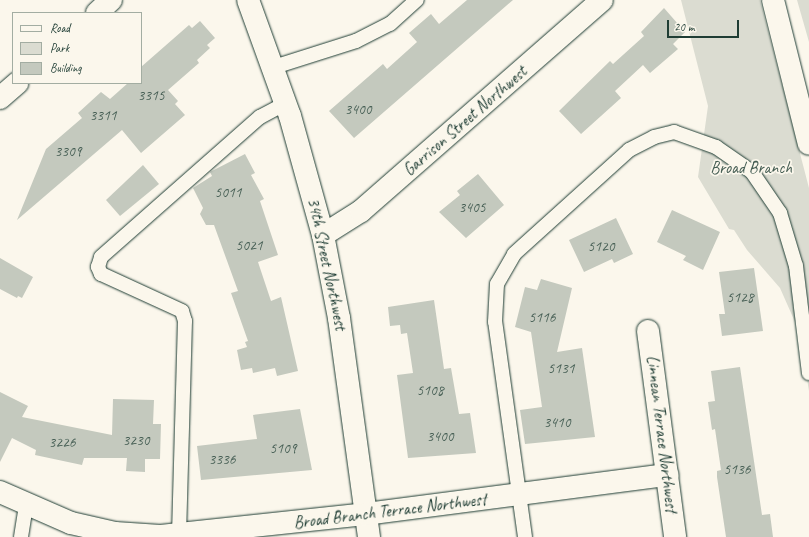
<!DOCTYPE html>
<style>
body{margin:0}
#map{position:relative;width:809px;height:537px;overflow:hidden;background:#fbf7ec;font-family:Caveat,sans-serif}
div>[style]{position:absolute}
.green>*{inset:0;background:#dbdcd1}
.building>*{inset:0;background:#c4c9be}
.roads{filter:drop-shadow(0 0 1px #1f3d34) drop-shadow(0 0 1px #1f3d34)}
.service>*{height:14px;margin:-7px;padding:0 7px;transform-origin:7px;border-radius:7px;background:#fbf7ec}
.minor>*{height:22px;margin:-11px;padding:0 11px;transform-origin:11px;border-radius:11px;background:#fbf7ec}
span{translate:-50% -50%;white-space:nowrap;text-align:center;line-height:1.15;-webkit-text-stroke:3.5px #fbf7ec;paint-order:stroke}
.number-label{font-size:15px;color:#486056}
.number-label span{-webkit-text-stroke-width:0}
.street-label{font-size:17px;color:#1f3d34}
.park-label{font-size:17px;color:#455d53}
.legend{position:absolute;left:12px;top:12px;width:130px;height:72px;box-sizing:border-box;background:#fbf7ec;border:1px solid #a3ada2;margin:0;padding:5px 7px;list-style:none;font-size:12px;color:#1f3d34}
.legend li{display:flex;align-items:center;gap:8px;height:20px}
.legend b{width:20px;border:1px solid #a3ada2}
.scale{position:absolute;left:667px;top:20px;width:72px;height:18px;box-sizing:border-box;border:2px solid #1f3d34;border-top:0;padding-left:5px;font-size:12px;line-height:14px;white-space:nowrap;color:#1f3d34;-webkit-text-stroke:3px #fbf7ec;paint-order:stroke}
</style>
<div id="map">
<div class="green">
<div style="clip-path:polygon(681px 0,760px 0,809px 188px,809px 391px,799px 331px,780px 288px,747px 250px,734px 230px,729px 229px,698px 177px,708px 106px)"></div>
<div style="clip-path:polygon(797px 0,809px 0,809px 42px)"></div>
</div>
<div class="building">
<div style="clip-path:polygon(467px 0,513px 0,354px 138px,329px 111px,383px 64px,387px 69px,417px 42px,409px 33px,431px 14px,439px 24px)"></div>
<div style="clip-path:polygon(664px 8px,685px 32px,673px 44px,678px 49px,650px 73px,643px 65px,615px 91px,621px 98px,581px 134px,559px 111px,610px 61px,613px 64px,644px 36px,641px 32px)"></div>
<div style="clip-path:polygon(200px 21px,215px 38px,207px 45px,210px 48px,197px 60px,199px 63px,168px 90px,178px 101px,175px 104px,185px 115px,141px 153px,122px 130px,17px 220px,46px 149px,82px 118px,78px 113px,101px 92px,110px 99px,128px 83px,141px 83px,141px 67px,189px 25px,192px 28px)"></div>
<div style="clip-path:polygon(245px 154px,255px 173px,251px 175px,264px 199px,260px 201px,278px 255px,258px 262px,271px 301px,281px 297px,298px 371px,277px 376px,275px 368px,253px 373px,252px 368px,241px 370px,237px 350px,247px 347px,245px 342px,248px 341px,231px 293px,238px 291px,214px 225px,206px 225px,200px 214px,203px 208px,193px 188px,212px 176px,210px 172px)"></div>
<div style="clip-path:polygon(143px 165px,159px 184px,120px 216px,106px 200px)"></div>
<div style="clip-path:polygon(478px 174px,504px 205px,466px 238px,439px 212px,460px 195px,457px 191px)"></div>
<div style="clip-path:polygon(672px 210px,720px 232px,703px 270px,683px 260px,686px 256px,657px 242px)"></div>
<div style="clip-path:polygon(616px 218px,633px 254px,614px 263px,612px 259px,584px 272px,569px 240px)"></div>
<div style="clip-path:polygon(0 258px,33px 277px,22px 298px,18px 296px,17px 298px,0 289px)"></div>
<div style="clip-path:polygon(754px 268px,763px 331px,722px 336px,719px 314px,725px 314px,719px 272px)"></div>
<div style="clip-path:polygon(541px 279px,572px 288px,557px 352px,582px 348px,595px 437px,525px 444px,520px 410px,542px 407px,531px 332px,515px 327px,525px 287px,537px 290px)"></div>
<div style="clip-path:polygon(434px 300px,444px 369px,451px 368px,459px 414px,470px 413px,476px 453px,408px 458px,397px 375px,413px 373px,407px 333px,401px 334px,400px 325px,390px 326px,388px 307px)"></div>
<div style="clip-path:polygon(740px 367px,762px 515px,770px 514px,773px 537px,726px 537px,717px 477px,717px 471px,721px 470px,715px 429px,712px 430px,708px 402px,715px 401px,711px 371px)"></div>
<div style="clip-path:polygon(0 392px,28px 406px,22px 417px,112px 435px,113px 399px,154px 400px,153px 424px,161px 424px,160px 459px,145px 459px,145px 472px,126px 471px,127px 458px,84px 458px,82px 465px,35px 455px,36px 450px,12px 438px,0 462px)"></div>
<div style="clip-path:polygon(300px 409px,312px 470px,201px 480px,197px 446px,257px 439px,253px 415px)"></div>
</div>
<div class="roads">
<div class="service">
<div style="left:274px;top:67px;width:86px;rotate:-17.6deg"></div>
<div style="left:356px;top:41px;width:38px;rotate:-27deg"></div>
<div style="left:390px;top:24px;width:36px;rotate:-42deg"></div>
<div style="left:179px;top:535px;width:214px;rotate:-88.4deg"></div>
<div style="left:185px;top:321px;width:10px;rotate:-107deg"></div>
<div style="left:182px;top:311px;width:89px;rotate:-155.4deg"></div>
<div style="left:101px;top:274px;width:8px;rotate:-113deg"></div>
<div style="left:98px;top:267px;width:10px;rotate:-73deg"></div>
<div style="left:101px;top:257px;width:212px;rotate:-41.4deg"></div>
<div style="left:260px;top:117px;width:30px;rotate:-28deg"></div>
<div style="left:21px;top:537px;width:32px;rotate:-81deg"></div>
<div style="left:525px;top:537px;width:217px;rotate:-97.9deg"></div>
<div style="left:495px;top:322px;width:38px;rotate:-87deg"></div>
<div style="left:497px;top:284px;width:34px;rotate:-60deg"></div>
<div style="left:514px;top:254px;width:155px;rotate:-42.1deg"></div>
<div style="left:629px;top:150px;width:28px;rotate:-27deg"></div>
<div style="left:654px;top:137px;width:21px;rotate:-14deg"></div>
<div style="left:674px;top:132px;width:45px;rotate:19.7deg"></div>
<div style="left:716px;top:147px;width:44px;rotate:34.8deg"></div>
<div style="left:752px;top:172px;width:50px;rotate:55.7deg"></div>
<div style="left:780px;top:213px;width:55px;rotate:73.2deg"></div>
<div style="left:796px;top:266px;width:108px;rotate:83.1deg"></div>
</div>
<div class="minor">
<div style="left:248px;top:0;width:123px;rotate:70.1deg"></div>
<div style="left:290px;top:116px;width:123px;rotate:74.5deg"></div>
<div style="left:323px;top:235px;width:85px;rotate:79.1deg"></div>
<div style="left:339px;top:318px;width:221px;rotate:82.2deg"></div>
<div style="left:773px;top:0;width:148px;rotate:76deg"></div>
<div style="left:97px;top:13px;width:19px;rotate:-43deg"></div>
<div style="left:0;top:98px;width:23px;rotate:-41deg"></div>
<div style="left:323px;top:235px;width:45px;rotate:-32.3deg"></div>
<div style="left:361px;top:211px;width:320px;rotate:-41.2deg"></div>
<div style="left:648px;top:331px;width:208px;rotate:82.5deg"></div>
<div style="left:0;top:492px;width:77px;rotate:23.6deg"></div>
<div style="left:71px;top:523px;width:45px;rotate:12.8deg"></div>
<div style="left:115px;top:533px;width:45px;rotate:3.8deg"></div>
<div style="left:160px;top:536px;width:207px;rotate:-6.1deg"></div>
<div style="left:366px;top:514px;width:304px;rotate:-7.4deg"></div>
</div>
</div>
<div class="number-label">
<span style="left:151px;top:96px">3315</span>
<span style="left:358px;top:110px">3400</span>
<span style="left:103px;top:116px">3311</span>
<span style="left:68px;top:152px">3309</span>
<span style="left:228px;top:193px">5011</span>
<span style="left:472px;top:208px">3405</span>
<span style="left:249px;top:246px">5021</span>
<span style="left:601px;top:247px">5120</span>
<span style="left:740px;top:298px">5128</span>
<span style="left:542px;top:318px">5116</span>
<span style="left:561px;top:369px">5131</span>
<span style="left:430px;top:391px">5108</span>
<span style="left:557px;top:423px">3410</span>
<span style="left:440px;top:437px">3400</span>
<span style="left:136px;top:441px">3230</span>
<span style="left:62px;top:443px">3226</span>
<span style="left:283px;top:449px">5109</span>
<span style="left:222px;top:460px">3336</span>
<span style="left:737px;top:470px">5136</span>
</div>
<div class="street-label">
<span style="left:465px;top:121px;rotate:-41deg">Garrison Street Northwest</span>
<span style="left:327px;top:264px;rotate:78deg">34th Street Northwest</span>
<span style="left:662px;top:434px;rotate:83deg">Linnean Terrace Northwest</span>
<span style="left:390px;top:511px;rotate:-7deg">Broad Branch Terrace Northwest</span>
</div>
<div class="park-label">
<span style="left:751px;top:168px">Broad Branch</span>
</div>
<ul class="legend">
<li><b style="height:5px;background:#fbf7ec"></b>Road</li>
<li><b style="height:11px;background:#dbdcd1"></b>Park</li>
<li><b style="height:11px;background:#c4c9be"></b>Building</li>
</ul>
<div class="scale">20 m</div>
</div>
